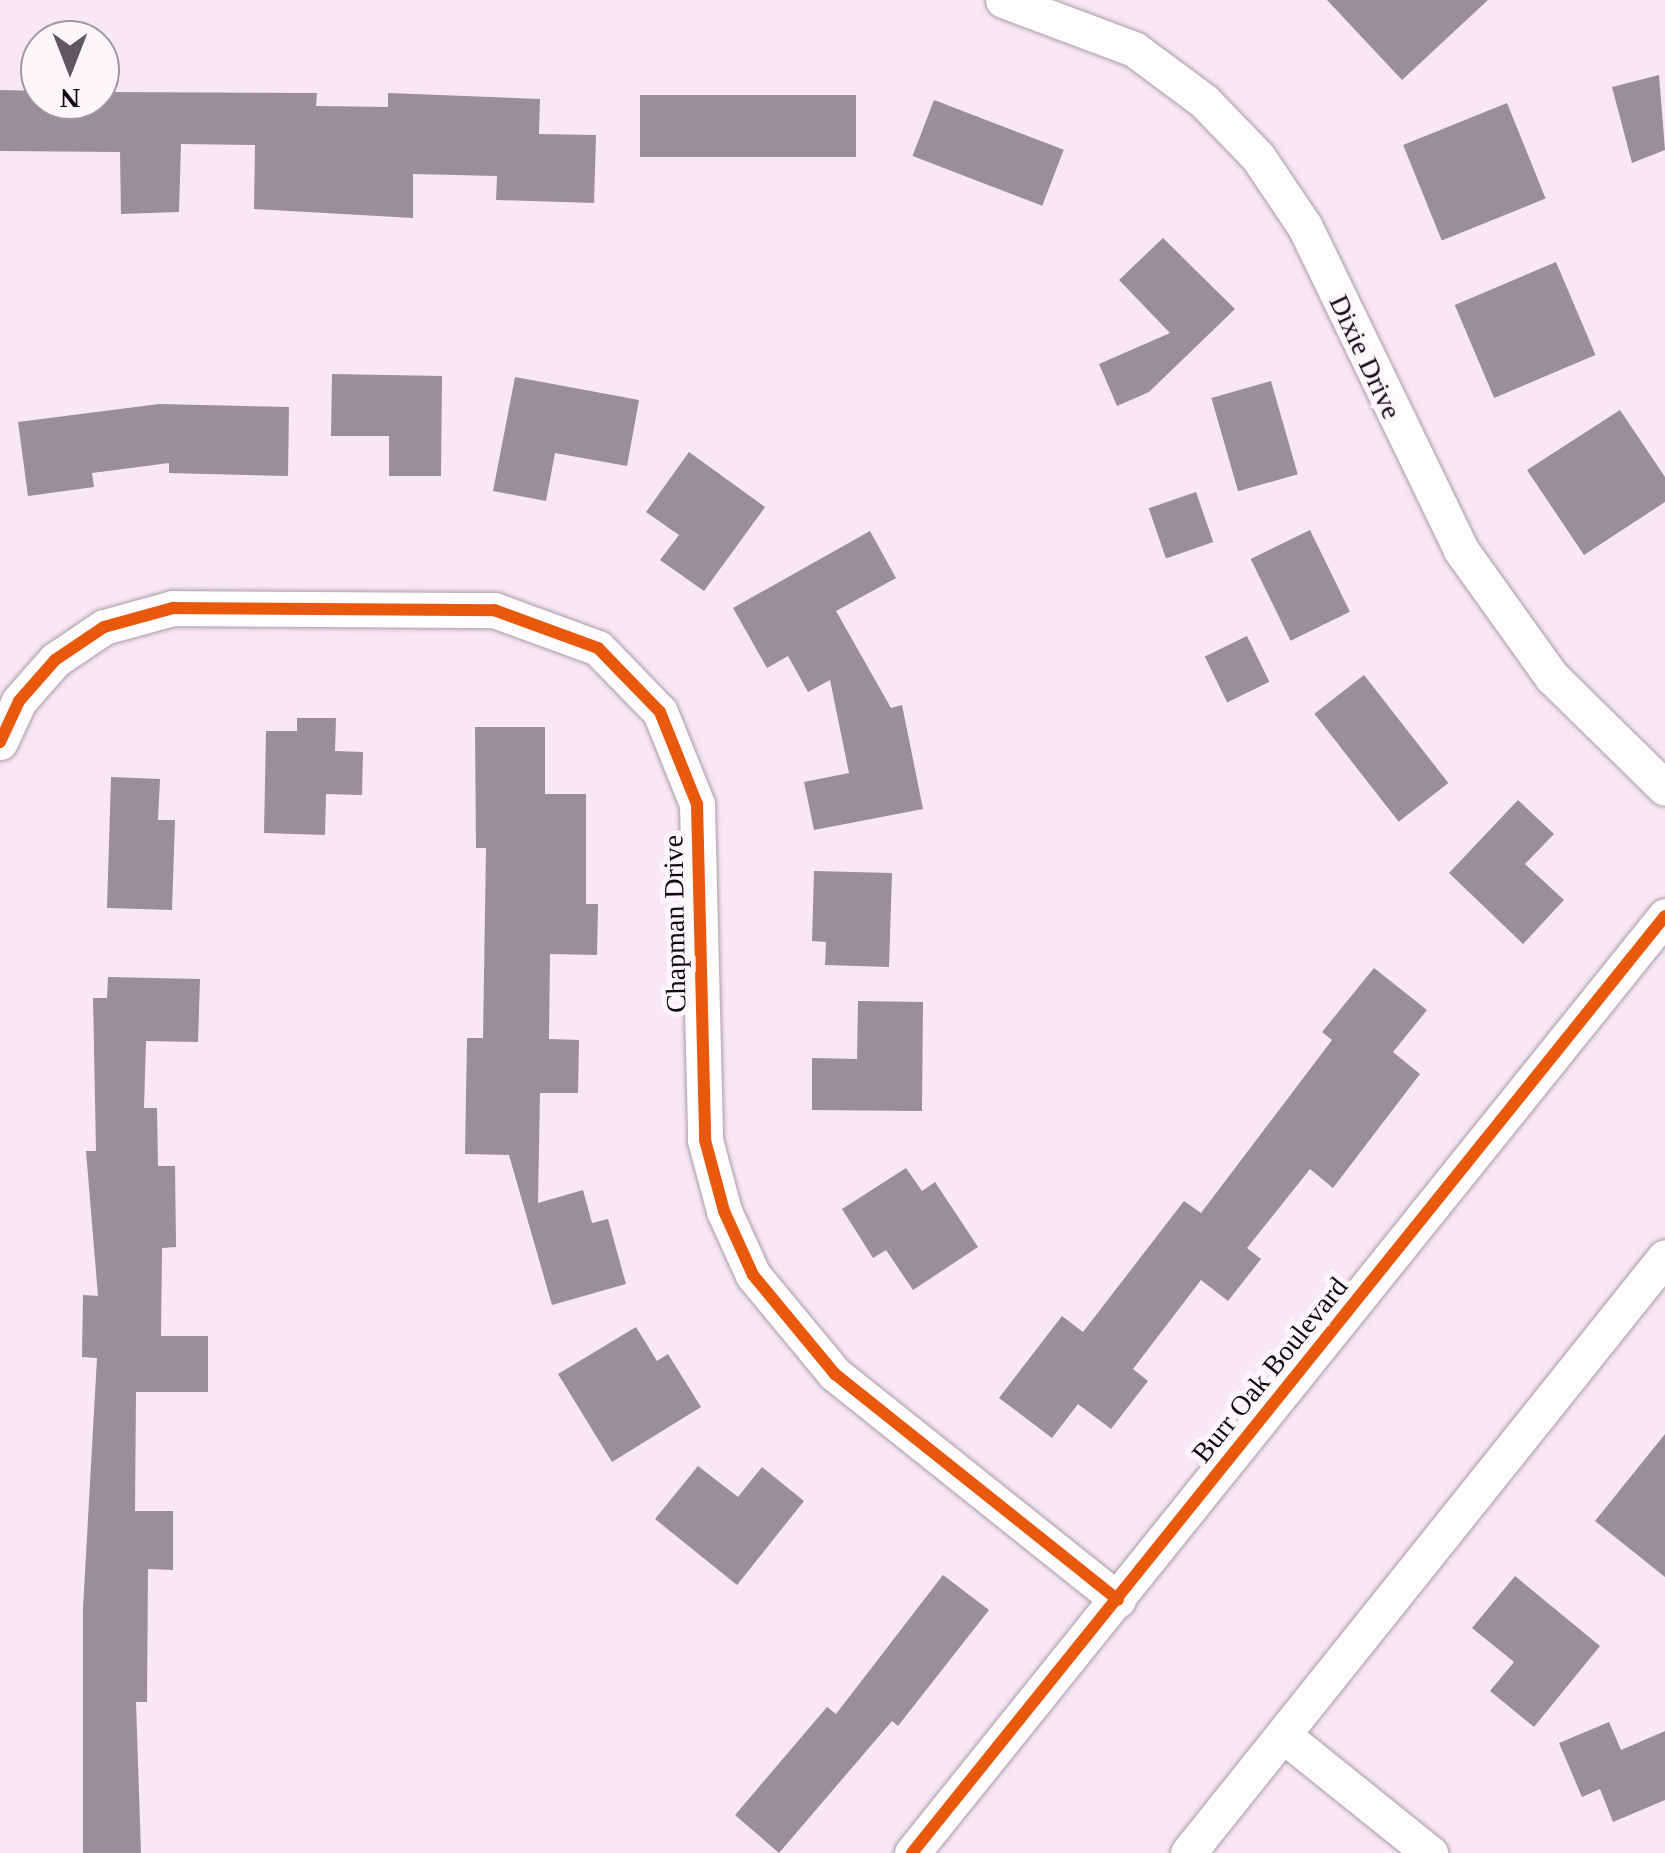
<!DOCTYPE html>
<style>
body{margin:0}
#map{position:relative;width:1665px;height:1853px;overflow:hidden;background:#f8e8f4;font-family:Georgia,serif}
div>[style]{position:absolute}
.building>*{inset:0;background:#9a8e97;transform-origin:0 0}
.roads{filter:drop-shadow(0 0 2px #a99da6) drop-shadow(0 0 2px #a99da6)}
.minor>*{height:35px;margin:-17.5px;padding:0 17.5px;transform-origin:17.5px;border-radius:17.5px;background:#fefcfd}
.cycleway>*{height:12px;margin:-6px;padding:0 6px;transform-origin:6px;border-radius:6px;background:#e8590c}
span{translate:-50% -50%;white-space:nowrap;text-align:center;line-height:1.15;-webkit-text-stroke:10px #fdf7fc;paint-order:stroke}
.street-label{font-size:28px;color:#120910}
.north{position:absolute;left:20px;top:20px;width:100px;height:100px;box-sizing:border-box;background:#fdf7fc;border:2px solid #9f989e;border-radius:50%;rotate:180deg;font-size:28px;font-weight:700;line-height:40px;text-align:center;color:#120910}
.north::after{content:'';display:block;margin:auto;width:35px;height:45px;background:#625760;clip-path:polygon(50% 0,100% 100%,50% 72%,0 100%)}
</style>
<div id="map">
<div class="building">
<div style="clip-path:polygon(1327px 0,1488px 0,1402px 80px)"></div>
<div style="clip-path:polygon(1659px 75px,1665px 150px,1632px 163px,1612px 87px)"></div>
<div style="clip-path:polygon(0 90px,40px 91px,40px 100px,100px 100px,100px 92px,317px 93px,316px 106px,388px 107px,388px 93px,540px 99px,539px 134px,596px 135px,594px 203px,496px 200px,497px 176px,413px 174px,413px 218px,254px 209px,255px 145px,181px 144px,179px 212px,121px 214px,120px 152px,0 151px)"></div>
<div style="left:640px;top:95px;width:216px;height:62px"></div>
<div style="left:934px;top:100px;width:139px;height:60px;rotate:21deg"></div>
<div style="left:1507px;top:103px;width:103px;height:112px;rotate:68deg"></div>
<div style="clip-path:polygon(1163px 238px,1235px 309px,1149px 392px,1117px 406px,1099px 364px,1170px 333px,1119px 280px)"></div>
<div style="left:1556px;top:262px;width:101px;height:110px;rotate:67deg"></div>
<div style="clip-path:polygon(332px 374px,442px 376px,441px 476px,389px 476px,389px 436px,331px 436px)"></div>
<div style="clip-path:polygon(515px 377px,639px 400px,627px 466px,555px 453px,546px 501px,493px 491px)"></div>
<div style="left:1271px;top:381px;width:97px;height:62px;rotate:74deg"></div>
<div style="clip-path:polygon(159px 404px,289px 407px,288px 476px,169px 473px,169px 463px,92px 473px,94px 487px,28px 496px,18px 422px)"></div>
<div style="clip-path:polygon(1620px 410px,1665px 477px,1665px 502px,1584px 555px,1527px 470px)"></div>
<div style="clip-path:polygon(689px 452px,765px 507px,704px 591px,660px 560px,679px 535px,646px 512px)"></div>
<div style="left:1196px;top:492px;width:53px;height:50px;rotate:71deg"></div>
<div style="left:1310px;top:530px;width:91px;height:66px;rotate:64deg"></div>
<div style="clip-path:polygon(870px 531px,896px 578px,836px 611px,891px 708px,902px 705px,923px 809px,814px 830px,804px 782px,849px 773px,830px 680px,808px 692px,788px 656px,767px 668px,733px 608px)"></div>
<div style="left:1247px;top:636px;width:51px;height:47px;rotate:64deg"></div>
<div style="left:1364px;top:675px;width:137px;height:63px;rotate:52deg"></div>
<div style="clip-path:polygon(297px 718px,336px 718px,335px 751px,363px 752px,362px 795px,326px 794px,325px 835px,264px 833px,266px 731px,297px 731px)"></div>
<div style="clip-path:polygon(475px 727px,545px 727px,545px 794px,586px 794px,586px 904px,598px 904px,597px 955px,550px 954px,549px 1039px,579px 1040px,578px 1093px,540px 1093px,538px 1203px,583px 1190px,592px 1223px,608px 1219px,626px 1284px,552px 1305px,509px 1155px,465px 1154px,467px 1038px,483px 1038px,486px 848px,476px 848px)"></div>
<div style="clip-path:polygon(111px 777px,160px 779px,158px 820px,175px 820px,172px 910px,107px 908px)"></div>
<div style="clip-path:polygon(1518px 800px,1554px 834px,1525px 864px,1564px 900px,1523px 944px,1449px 873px)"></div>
<div style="clip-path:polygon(814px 871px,892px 873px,889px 967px,825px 965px,826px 942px,812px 941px)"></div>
<div style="clip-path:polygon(1374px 968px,1427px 1010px,1393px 1052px,1420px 1074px,1333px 1188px,1310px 1169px,1247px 1248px,1261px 1259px,1228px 1301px,1201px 1280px,1133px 1369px,1148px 1381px,1111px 1429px,1078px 1404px,1052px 1438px,999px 1398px,1062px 1316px,1083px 1332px,1184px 1201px,1201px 1213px,1332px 1040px,1322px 1032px)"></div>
<div style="clip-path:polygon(108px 977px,200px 979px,198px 1042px,146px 1041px,144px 1108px,157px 1108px,158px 1166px,175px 1166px,176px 1247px,162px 1248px,161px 1336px,208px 1336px,208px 1392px,136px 1392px,135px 1511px,173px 1511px,173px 1570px,148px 1569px,147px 1702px,136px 1702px,141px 1853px,83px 1853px,83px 1608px,97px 1358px,82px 1357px,83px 1295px,98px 1296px,86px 1151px,96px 1151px,93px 998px,107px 998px)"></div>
<div style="clip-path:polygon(858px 1001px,923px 1002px,922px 1111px,812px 1110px,812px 1058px,857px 1059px)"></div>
<div style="clip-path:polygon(906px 1168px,922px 1191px,935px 1182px,978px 1247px,913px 1290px,886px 1250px,873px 1258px,842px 1209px)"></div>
<div style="clip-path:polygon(636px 1327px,657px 1361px,668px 1354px,701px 1407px,612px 1462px,558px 1374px)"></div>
<div style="clip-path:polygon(1665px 1434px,1665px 1577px,1595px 1521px)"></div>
<div style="clip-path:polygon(698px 1466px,738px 1497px,762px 1467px,804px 1501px,737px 1585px,655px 1519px)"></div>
<div style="clip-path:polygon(943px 1575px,989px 1610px,898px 1726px,892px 1721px,779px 1853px,735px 1815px,827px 1707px,836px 1714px)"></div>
<div style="clip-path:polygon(1515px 1576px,1600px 1646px,1534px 1727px,1490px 1691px,1514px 1662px,1472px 1628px)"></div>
<div style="clip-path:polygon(1609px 1722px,1621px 1750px,1665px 1731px,1665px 1800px,1613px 1822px,1600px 1789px,1582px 1797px,1559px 1743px)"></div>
</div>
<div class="roads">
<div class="minor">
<div style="left:1003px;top:0;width:140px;rotate:20.5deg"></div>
<div style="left:1134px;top:49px;width:87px;rotate:36.6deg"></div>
<div style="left:1204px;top:101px;width:78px;rotate:46deg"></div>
<div style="left:1258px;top:157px;width:84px;rotate:56.1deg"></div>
<div style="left:1305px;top:227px;width:359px;rotate:64.2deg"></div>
<div style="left:1461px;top:550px;width:156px;rotate:54.4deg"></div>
<div style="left:1552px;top:677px;width:158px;rotate:44.5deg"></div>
<div style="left:0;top:742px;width:45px;rotate:-65.1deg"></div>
<div style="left:19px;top:701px;width:55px;rotate:-48.7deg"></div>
<div style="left:55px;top:660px;width:59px;rotate:-34deg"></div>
<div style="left:104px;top:627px;width:72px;rotate:-15.4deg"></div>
<div style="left:173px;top:608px;width:321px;rotate:0.4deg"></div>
<div style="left:494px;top:610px;width:111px;rotate:20.1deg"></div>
<div style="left:598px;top:648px;width:89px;rotate:45.9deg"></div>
<div style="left:660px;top:712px;width:99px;rotate:68.1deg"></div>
<div style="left:697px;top:804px;width:336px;rotate:88.6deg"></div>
<div style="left:705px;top:1140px;width:73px;rotate:75deg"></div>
<div style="left:724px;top:1211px;width:70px;rotate:65.6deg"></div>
<div style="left:753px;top:1275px;width:129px;rotate:50.4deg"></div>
<div style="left:835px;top:1374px;width:362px;rotate:38.6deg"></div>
<div style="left:1283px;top:1735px;width:189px;rotate:38.8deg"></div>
<div style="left:912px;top:1853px;width:1202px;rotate:-51.21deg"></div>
<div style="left:1188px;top:1853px;width:763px;rotate:-51.33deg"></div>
</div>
</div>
<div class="cycleway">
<div style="left:0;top:742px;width:45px;rotate:-65.1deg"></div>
<div style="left:19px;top:701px;width:55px;rotate:-48.7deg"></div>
<div style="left:55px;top:660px;width:59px;rotate:-34deg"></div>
<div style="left:104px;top:627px;width:72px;rotate:-15.4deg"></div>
<div style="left:173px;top:608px;width:321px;rotate:0.4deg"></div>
<div style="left:494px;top:610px;width:111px;rotate:20.1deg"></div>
<div style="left:598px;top:648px;width:89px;rotate:45.9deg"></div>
<div style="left:660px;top:712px;width:99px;rotate:68.1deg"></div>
<div style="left:697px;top:804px;width:336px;rotate:88.6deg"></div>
<div style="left:705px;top:1140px;width:73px;rotate:75deg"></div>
<div style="left:724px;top:1211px;width:70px;rotate:65.6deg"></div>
<div style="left:753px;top:1275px;width:129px;rotate:50.4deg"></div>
<div style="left:835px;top:1374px;width:362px;rotate:38.6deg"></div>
<div style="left:912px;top:1853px;width:1202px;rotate:-51.21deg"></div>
</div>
<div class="street-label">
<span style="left:1365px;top:357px;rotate:65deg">Dixie Drive</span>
<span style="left:675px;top:924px;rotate:-91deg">Chapman Drive</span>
<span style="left:1270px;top:1370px;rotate:-51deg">Burr Oak Boulevard</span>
</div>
<div class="north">N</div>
</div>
